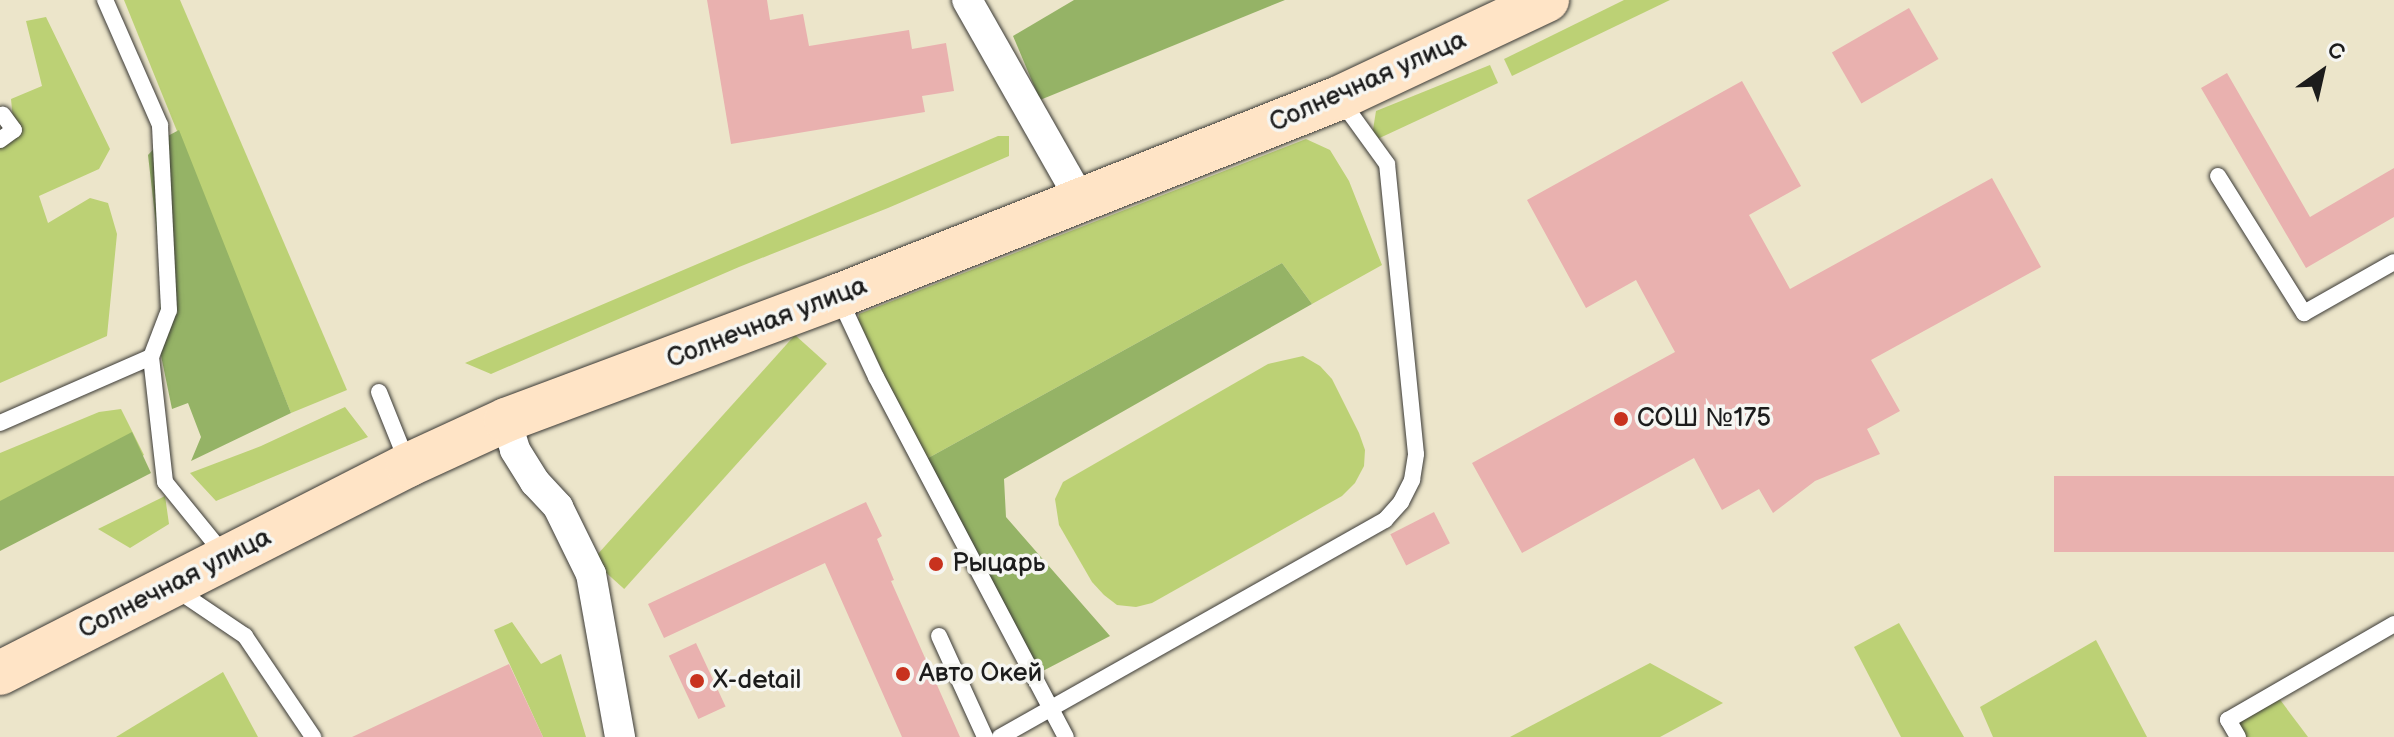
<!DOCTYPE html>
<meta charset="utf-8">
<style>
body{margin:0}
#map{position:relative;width:2394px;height:737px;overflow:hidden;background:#ece5ca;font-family:"Balsamiq Sans",sans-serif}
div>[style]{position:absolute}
.green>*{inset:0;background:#bcd175;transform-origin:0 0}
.forest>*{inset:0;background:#95b366}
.building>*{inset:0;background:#e9b1af;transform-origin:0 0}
.roads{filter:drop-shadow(0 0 2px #3b3a36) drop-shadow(0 0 2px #3b3a36)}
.service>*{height:16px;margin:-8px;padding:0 8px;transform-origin:8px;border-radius:8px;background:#fff}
.minor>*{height:30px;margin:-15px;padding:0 15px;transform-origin:15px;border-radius:15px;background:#fff}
.secondary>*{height:44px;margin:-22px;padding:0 22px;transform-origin:22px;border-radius:22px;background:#ffe4c6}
.dots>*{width:22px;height:22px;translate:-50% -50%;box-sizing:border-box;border:4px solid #f6f6f2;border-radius:50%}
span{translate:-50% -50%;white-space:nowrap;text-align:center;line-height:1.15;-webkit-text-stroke:7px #f6f6f2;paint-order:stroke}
.street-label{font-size:26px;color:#1c1c1c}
.poi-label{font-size:26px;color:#1c1c1c}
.left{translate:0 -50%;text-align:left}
.north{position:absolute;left:2282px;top:32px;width:80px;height:80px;-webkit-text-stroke:6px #f6f6f2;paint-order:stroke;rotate:34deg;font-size:22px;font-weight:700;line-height:32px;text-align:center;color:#1c1c1c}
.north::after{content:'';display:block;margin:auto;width:28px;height:36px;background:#1c1c1c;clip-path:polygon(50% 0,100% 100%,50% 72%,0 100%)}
</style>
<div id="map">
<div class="green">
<div style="clip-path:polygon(124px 0,180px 0,347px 390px,291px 413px)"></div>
<div style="clip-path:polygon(1624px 0,1670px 0,1512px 76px,1504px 59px)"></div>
<div style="clip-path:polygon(46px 17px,110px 149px,99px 169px,39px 196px,48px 223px,90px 198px,108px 203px,117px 234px,107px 336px,0 383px,0 139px,14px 130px,11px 99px,42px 86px,26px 21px)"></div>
<div style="clip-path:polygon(1490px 65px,1498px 83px,1371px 142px,1376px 111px)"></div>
<div style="clip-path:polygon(998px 136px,1009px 136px,1009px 156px,888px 208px,739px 267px,491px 374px,465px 363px)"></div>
<div style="clip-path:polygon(1306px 139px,1330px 150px,1349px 181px,1382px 265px,1312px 304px,1282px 263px,921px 462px,856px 333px,859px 314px)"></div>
<div style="left:795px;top:335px;width:43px;height:303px;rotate:42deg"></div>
<div style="clip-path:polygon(1303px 356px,1320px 366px,1332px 379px,1359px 433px,1365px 450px,1364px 466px,1355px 483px,1342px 496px,1152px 603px,1136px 607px,1117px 605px,1104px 595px,1092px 582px,1059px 525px,1055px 499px,1063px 482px,1268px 364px)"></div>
<div style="clip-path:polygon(345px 407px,368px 437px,216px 501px,190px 473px,261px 446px)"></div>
<div style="clip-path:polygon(121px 409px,144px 455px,0 537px,0 453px,99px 412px)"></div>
<div style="clip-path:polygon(165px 496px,169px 524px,130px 548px,98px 529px)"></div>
<div style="clip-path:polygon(512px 622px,541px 664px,561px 654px,586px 737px,543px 737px,494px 630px)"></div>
<div style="clip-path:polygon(1899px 623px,1964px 737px,1901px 737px,1854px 647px)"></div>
<div style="clip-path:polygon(2096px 640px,2147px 737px,1993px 737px,1980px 707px)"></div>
<div style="clip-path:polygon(1650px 663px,1723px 703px,1660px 737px,1510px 737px)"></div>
<div style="clip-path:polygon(223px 672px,258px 737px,116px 737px)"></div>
<div style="clip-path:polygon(2275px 693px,2308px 737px,2233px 737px,2228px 720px)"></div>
</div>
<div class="forest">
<div style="clip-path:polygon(1074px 0,1285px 0,1040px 100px,1013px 36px)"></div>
<div style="clip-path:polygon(179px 130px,291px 413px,191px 461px,201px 437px,188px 403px,172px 409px,158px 341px,162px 277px,148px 155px,164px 138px)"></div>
<div style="clip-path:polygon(1282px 263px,1312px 304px,1004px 479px,1006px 517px,1110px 636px,1037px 674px,921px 462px)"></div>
<div style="clip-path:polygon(132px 432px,151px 473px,0 551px,0 501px)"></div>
</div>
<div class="building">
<div style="clip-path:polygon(707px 0,767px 0,770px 20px,803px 14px,809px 46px,909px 30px,912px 49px,946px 43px,954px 91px,922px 96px,925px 112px,731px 144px)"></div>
<div style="left:1909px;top:8px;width:59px;height:89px;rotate:60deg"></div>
<div style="clip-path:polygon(2227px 73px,2310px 217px,2394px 168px,2394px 217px,2306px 268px,2201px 88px)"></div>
<div style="clip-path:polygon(1742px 81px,1801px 186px,1749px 215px,1790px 289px,1992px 178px,2041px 267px,1871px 360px,1900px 411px,1867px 429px,1880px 454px,1815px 481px,1773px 513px,1759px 489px,1722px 510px,1694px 458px,1522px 553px,1472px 463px,1675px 352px,1636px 280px,1586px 308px,1527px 200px)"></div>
<div style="left:2394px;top:476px;width:76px;height:340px;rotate:90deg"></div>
<div style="clip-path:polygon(866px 502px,882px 536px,877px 539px,894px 580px,891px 581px,960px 737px,902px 737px,825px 563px,664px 638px,648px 604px)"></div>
<div style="left:1434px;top:512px;width:35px;height:49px;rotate:63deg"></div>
<div style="left:696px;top:643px;width:70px;height:30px;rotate:65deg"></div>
<div style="clip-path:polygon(509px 664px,543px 737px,352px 737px)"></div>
</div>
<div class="roads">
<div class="service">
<div style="left:0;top:140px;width:17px;rotate:-36deg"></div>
<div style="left:14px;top:130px;width:19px;rotate:-126deg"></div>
<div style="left:2218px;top:176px;width:162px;rotate:57.9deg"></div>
<div style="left:2304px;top:313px;width:103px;rotate:-29.5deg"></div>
<div style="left:839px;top:298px;width:87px;rotate:64.9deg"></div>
<div style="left:876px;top:377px;width:407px;rotate:62.2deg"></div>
<div style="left:151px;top:357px;width:126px;rotate:83.6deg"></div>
<div style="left:165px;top:482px;width:97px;rotate:50.9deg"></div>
<div style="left:379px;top:392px;width:78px;rotate:68.1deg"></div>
<div style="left:0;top:423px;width:165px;rotate:-23.6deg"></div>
<div style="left:151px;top:357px;width:50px;rotate:-69deg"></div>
<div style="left:169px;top:310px;width:185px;rotate:-92.8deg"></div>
<div style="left:160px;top:125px;width:137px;rotate:-113.7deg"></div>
<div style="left:174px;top:588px;width:86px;rotate:34.1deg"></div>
<div style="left:245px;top:636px;width:122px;rotate:56deg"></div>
<div style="left:939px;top:636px;width:111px;rotate:65.5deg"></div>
<div style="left:1000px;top:737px;width:442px;rotate:-29.4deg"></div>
<div style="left:1385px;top:520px;width:24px;rotate:-48deg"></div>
<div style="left:1401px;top:502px;width:25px;rotate:-63deg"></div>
<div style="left:1412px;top:480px;width:26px;rotate:-81deg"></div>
<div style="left:1416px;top:454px;width:291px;rotate:-95.7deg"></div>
<div style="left:1387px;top:164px;width:80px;rotate:-125.9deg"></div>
<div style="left:2238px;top:737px;width:20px;rotate:-120deg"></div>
<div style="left:2228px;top:720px;width:192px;rotate:-30deg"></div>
</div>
<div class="minor">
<div style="left:967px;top:0;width:231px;rotate:60.4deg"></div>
<div style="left:506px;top:420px;width:31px;rotate:73deg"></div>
<div style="left:515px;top:450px;width:38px;rotate:58deg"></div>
<div style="left:535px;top:482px;width:34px;rotate:47deg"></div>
<div style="left:558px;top:507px;width:75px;rotate:63.8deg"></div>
<div style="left:591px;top:574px;width:166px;rotate:79.9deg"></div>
</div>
<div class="secondary">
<div style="left:0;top:673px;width:458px;rotate:-27deg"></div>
<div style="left:408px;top:465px;width:108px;rotate:-24.7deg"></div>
<div style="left:506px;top:420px;width:354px;rotate:-20.5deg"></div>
<div style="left:838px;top:296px;width:539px;rotate:-21.56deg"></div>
<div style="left:1339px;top:98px;width:230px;rotate:-25.2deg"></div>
</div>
</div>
<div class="dots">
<div style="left:1621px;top:419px;background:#c8321e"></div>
<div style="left:936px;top:564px;background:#c8321e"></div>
<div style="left:903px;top:674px;background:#c8321e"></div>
<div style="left:697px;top:681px;background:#c8321e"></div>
</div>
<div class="street-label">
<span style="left:1368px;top:82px;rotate:-24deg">Солнечная улица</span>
<span style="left:767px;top:323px;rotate:-21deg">Солнечная улица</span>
<span style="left:175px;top:584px;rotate:-27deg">Солнечная улица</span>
</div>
<div class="poi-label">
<span class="left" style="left:1637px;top:419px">СОШ №175</span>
<span class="left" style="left:952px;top:564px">Рыцарь</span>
<span class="left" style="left:919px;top:674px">Авто Окей</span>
<span class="left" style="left:713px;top:681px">X-detail</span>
</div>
<div class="north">С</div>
</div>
